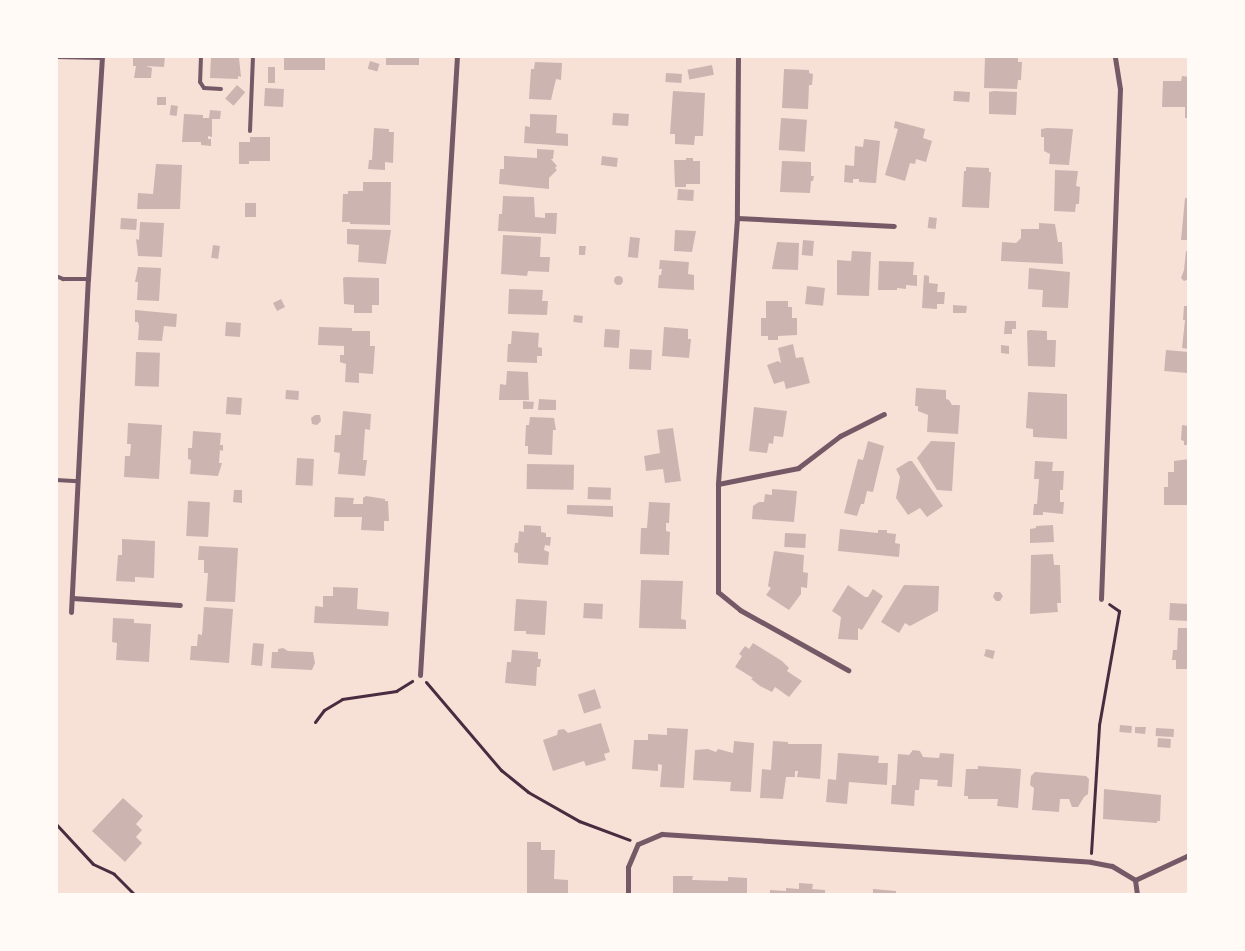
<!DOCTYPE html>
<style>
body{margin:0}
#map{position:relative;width:1245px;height:951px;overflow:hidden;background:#f7e1d7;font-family:Inter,sans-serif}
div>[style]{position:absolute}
.building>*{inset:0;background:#ccb4b1;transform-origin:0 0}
.round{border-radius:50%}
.path>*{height:3px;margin:-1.5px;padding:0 1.5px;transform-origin:1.5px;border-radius:1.5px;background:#4a2c40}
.service>*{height:4px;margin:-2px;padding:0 2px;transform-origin:2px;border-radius:2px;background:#755966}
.minor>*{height:5px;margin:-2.5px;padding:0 2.5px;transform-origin:2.5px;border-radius:2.5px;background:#755966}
span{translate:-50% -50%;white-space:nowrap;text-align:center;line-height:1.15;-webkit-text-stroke:4.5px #fffaf5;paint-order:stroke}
.frame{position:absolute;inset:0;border:58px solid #fffaf5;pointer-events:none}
</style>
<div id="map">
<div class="building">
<div style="clip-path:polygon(133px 56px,165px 56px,164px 67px,146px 66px,152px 68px,151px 78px,134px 78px,136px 66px,133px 66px)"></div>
<div style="clip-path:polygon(211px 56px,241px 56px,239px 58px,241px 77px,238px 76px,238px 79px,210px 78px)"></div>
<div style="left:284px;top:56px;width:41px;height:14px"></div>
<div style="left:386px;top:56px;width:33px;height:9px"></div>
<div style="clip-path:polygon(985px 56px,1018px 56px,1018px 62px,1022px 62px,1021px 80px,1018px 80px,1017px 89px,984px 88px)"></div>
<div style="left:370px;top:61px;width:10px;height:8px;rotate:17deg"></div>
<div style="clip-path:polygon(535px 62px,562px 63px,561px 80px,556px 79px,551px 100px,529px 99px,531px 69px,534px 69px)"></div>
<div style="left:712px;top:65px;width:10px;height:25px;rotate:79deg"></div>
<div style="left:268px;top:67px;width:7px;height:16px"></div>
<div style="clip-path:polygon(784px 69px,809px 70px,809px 73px,813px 74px,812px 85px,809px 85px,808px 109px,782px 108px)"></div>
<div style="left:666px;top:73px;width:16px;height:9px;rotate:4deg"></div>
<div style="clip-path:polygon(1182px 76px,1189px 77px,1189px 118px,1185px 118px,1185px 107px,1162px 107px,1163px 81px,1181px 81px)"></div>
<div style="left:237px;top:85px;width:11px;height:18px;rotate:41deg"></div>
<div style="left:265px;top:88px;width:19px;height:18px;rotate:3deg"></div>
<div style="clip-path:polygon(673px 91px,705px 93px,703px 136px,695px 136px,694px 145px,675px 144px,675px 134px,670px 134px)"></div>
<div style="left:954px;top:91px;width:16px;height:10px;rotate:4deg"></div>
<div style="clip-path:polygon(994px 91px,1017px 92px,1016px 115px,989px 114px,989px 92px)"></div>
<div style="left:157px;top:97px;width:9px;height:8px"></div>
<div style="left:171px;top:105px;width:7px;height:10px;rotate:8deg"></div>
<div style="clip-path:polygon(210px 110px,221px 111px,220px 119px,212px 119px,212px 137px,208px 136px,208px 139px,211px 139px,211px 146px,201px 145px,201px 142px,182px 142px,184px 114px,203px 115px,203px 118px,209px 118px)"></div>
<div style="left:613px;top:113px;width:16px;height:12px;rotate:4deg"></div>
<div style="clip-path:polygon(530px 114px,557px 115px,556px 133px,568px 134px,568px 146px,524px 143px,525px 126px,530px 127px)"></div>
<div style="left:781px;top:118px;width:26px;height:32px;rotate:4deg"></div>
<div style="clip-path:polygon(895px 121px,925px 129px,923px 138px,932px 141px,926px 162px,916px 159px,915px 164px,910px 163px,905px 181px,885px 175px,898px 129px,894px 128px)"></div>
<div style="clip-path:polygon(374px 128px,389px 129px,389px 132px,394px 132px,393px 163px,385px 162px,385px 170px,368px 169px,369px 160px,372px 160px)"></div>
<div style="clip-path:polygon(1047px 128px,1073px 129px,1069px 165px,1049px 164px,1050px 154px,1044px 151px,1044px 137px,1041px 137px,1041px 129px)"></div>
<div style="clip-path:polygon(250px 137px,270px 137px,270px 161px,249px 161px,249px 164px,239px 164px,239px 142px,250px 142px)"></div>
<div style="clip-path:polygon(864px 139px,880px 141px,876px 183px,859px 182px,859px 179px,853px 179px,853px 183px,844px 182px,845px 165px,854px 166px,855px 146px,863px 147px)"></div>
<div style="clip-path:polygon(537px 149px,554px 150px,553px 159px,551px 159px,557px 166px,555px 168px,557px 170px,549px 178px,549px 189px,499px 184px,500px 169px,504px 169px,504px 156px,537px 158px)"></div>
<div style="left:602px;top:156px;width:16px;height:9px;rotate:7deg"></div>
<div style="clip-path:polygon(686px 158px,693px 158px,693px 161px,700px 161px,700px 184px,686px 184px,686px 187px,675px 187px,674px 160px,686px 160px)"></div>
<div style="clip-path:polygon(782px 161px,811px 162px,811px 176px,814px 176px,813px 181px,811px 181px,810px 193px,780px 192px)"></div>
<div style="clip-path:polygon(156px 164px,182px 165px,180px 209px,137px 209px,138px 193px,153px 194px)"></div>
<div style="clip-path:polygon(966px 167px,989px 168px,989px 172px,991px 172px,989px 208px,962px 207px,964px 171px,966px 171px)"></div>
<div style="clip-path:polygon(1055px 170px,1078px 171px,1076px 186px,1080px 187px,1079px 204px,1076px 204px,1075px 212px,1054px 211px)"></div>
<div style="clip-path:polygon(363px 182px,391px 182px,390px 225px,350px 224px,350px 222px,342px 222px,343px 194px,348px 194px,348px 191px,363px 191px)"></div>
<div style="left:678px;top:189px;width:16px;height:11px;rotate:4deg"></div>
<div style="clip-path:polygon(503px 196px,534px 197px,535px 217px,545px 218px,545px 213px,557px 213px,556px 234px,498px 231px,499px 214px,502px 214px)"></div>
<div style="clip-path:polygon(1185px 198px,1189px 198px,1189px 240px,1181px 240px)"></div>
<div style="left:245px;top:203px;width:11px;height:14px"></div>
<div style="left:929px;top:217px;width:8px;height:11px;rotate:7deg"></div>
<div style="left:121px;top:218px;width:16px;height:11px;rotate:4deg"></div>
<div style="clip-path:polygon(140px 222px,164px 223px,162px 257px,138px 256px,136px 239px,139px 240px)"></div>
<div style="clip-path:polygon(1039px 223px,1055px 224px,1058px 242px,1062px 242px,1063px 264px,1001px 261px,1002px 242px,1016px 243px,1021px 238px,1021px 229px,1039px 229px)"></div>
<div style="clip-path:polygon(347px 229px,391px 230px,386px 264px,358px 262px,359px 245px,347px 244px)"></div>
<div style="clip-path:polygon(675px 230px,696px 231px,692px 252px,674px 251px)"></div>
<div style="clip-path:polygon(503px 235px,541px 237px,540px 257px,550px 257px,549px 272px,528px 271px,527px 276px,501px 274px)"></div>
<div style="left:630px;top:237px;width:10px;height:20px;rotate:6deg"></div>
<div style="left:803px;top:240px;width:11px;height:15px;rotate:5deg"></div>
<div style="clip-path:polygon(777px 242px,799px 243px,798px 270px,772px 269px)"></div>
<div style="left:213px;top:245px;width:7px;height:13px;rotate:8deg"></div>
<div style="clip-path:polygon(579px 246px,586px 246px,585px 255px,579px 255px)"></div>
<div style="clip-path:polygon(852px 251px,871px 252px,869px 296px,837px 295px,837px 260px,851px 261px)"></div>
<div style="clip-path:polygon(1186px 251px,1189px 252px,1189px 279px,1184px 281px,1181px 278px,1184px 270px)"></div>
<div style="clip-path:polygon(660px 260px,689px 262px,688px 274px,694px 275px,694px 290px,658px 288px,659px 275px,661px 275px,662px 269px,659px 269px)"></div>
<div style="clip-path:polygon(879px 261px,914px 262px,913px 275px,917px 275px,917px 286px,906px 285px,906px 289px,897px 288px,897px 290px,878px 290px)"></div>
<div style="clip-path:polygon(138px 267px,161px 268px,159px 301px,137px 300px,138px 282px,135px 282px)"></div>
<div style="clip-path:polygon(1029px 268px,1070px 272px,1068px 308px,1042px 307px,1043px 290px,1028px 289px)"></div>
<div style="clip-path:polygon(924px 275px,929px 276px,929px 283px,938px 284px,937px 292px,945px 292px,944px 304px,937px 304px,937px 309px,922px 308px)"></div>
<div class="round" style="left:613.5px;top:275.5px;width:9px;height:9px"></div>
<div style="clip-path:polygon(345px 277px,379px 278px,379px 305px,372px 305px,372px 313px,354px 313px,354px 305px,344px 304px,343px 278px)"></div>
<div style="left:807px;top:286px;width:18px;height:18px;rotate:6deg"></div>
<div style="clip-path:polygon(509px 289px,543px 290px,542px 301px,548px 301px,547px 315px,508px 314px)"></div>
<div style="left:281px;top:299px;width:9px;height:9px;rotate:63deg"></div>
<div style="clip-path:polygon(766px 301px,788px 301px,788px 307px,792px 307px,792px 318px,797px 318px,797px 335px,778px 336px,778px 340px,768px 340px,768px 336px,761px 336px,761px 318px,766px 318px)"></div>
<div style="clip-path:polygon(953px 305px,967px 306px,966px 313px,953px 313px)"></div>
<div style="clip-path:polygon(1184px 306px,1189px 306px,1189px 349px,1182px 348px,1185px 320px,1183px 320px)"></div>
<div style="clip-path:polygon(135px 310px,177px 314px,176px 327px,164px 326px,162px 341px,138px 340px,139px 326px,138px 322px,135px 322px)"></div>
<div style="left:574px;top:315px;width:9px;height:7px;rotate:6deg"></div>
<div style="clip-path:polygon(1005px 321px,1016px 321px,1016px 329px,1012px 329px,1012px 334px,1004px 334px)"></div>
<div style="left:226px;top:322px;width:15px;height:14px;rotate:4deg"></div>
<div style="clip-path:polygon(319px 327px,352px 328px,352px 331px,370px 331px,370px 346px,375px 346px,373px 374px,359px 373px,359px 383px,345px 382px,346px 364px,340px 362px,340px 355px,344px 355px,344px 346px,318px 345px)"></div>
<div style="clip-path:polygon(664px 327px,688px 329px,688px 339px,691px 339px,689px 358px,662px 356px)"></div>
<div style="left:605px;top:329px;width:15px;height:18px;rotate:4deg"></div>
<div style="clip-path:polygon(1030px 330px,1047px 331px,1047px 340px,1056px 340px,1055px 367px,1028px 366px,1027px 331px)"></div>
<div style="clip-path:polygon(512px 331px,539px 333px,538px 347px,542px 348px,542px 356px,537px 356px,537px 363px,507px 362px,508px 344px,511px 344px)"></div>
<div style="clip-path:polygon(793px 344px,796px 358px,803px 357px,810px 383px,786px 389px,784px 381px,774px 384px,767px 365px,778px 361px,781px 363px,778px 348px)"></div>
<div style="clip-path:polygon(1001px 345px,1009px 346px,1009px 354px,1001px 353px)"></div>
<div style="left:630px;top:349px;width:22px;height:20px;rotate:3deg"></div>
<div style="left:1166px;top:350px;width:23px;height:21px;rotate:5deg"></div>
<div style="left:136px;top:352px;width:24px;height:34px;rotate:2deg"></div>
<div style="clip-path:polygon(507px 371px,528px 372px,529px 400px,499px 400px,500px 384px,506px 385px)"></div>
<div style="clip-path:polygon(916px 388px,946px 390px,946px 399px,949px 400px,952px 405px,960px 405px,958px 434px,927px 432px,928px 415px,918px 411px,918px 406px,915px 406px)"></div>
<div style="left:286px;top:390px;width:13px;height:9px;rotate:4deg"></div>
<div style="clip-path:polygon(1028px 392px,1067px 394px,1067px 439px,1033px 437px,1033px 429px,1026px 428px)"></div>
<div style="left:227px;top:397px;width:15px;height:17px;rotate:4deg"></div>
<div style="clip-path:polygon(539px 399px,556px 400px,556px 410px,538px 410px)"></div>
<div style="clip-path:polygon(523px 401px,534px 402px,533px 409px,523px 409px)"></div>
<div style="clip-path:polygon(754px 407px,787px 411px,783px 437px,774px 436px,773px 444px,769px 443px,767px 453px,749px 451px)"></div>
<div style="clip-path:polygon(343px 411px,371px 414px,370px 430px,365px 429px,363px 460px,367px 460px,365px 476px,338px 474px,340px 453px,334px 452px,335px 435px,341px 435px)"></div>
<div style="clip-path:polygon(315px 415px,320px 415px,321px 421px,317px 425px,312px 424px,311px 418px)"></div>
<div style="clip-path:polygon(530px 417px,554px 418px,556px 430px,553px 430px,552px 455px,528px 454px,528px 446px,525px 446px,526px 425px,529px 425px)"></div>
<div style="clip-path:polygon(128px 423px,162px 425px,159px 479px,124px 477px,125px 456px,130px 456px,131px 444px,127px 444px)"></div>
<div style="clip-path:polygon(1182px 425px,1189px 426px,1189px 445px,1184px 445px,1184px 441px,1181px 440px)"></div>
<div style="clip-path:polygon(673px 428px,681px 481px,665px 483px,663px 469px,646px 471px,644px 456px,660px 453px,657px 430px)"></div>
<div style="clip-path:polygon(193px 431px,221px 433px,220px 445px,223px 445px,223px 451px,220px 450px,219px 463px,222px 463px,218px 476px,190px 474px,191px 460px,188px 459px,188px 448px,192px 448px)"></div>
<div style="clip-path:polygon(868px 441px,884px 446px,873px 492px,867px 491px,864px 504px,861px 504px,857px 516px,844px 513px,858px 459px,863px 460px)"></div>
<div style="clip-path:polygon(931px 441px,955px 442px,952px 491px,937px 490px,917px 458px)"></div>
<div style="left:297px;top:458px;width:17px;height:27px;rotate:3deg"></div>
<div style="clip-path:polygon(1189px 459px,1189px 505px,1164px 505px,1164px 487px,1168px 487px,1168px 472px,1174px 472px,1174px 461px)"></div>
<div style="clip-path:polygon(909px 461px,912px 461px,943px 506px,927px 517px,920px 508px,908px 515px,896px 498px,900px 477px,896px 469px)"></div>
<div style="clip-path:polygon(1035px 461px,1053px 462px,1052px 471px,1064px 471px,1063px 490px,1060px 490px,1060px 502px,1064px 502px,1063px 514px,1043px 512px,1043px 515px,1033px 515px,1034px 504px,1037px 504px,1039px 479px,1034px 479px)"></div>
<div style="left:527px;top:464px;width:47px;height:25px;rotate:1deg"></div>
<div style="left:588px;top:487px;width:23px;height:12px;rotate:2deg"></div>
<div style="clip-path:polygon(772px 489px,797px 491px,794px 522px,752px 519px,753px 506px,759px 502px,764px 502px,765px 494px,772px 495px)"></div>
<div style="clip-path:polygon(234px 490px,242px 490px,242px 503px,233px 502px)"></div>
<div style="clip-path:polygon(366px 496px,385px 499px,385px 501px,388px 501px,389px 521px,384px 521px,384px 531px,361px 530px,362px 517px,334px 517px,335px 497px,354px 498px,353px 504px,363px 504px,363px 498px)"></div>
<div style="left:188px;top:501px;width:22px;height:35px;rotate:3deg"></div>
<div style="clip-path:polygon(649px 502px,670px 503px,669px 523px,666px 523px,666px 531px,670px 532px,669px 555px,640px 554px,641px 528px,647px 528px)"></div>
<div style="clip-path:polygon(567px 505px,613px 506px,613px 517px,567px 514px)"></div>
<div style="clip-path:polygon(524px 525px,541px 526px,541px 532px,546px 533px,546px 537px,551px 537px,550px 546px,545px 545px,544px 550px,549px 552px,548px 565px,518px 563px,518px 553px,514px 552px,515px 543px,518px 543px,519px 531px,524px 532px)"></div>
<div style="clip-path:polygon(1053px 525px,1054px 542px,1030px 543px,1030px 529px,1036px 528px,1036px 526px)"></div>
<div style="clip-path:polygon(840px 529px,878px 533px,878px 530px,887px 530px,887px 533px,896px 534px,895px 543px,900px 544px,899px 557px,838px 551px)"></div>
<div style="left:785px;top:533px;width:21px;height:14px;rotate:3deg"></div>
<div style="clip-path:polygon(122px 539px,155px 541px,154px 578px,135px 577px,135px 582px,116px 581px,118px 555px,122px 555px)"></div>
<div style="clip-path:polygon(199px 546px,238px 548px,235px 602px,206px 601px,208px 573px,204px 573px,204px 560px,198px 560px)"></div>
<div style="clip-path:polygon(774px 551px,804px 555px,803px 572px,808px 573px,807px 588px,801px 587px,801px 594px,789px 610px,766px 595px,771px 588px,768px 586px)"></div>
<div style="clip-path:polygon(1053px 554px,1054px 565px,1060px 565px,1061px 603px,1057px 603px,1058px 612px,1030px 614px,1031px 555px)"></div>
<div style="clip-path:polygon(641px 580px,683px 581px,681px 619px,686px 620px,686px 629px,639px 628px)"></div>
<div style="clip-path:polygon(848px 585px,865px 597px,868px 597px,873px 589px,883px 596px,862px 630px,858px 628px,858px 640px,838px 639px,841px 617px,832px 611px)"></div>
<div style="clip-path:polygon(904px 585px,939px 586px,938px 611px,910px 626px,905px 623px,899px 633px,881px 622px)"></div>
<div style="clip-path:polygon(333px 587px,358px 588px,357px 609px,389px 612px,388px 626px,314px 623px,315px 606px,323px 607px,323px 596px,333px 596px)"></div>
<div style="clip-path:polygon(995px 592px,1000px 592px,1003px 596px,1000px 601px,996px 601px,993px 597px)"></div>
<div style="clip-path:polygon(516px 599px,547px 601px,545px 635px,526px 634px,526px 631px,514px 631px)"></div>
<div style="left:584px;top:603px;width:19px;height:15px;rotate:3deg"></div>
<div style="left:1170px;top:603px;width:19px;height:17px;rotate:3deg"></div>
<div style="clip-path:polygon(204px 607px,233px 609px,229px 663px,190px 660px,191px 646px,197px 646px,198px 634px,202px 635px)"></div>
<div style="clip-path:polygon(113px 618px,134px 619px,134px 623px,151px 624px,149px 662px,116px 660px,117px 643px,112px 642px)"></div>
<div style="clip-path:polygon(1178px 628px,1189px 628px,1189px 669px,1176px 669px,1176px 660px,1172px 660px,1173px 650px,1177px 650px)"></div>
<div style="left:253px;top:643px;width:11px;height:22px;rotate:5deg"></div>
<div style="clip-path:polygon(753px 643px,782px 661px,789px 668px,787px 671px,802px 681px,789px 697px,775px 687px,772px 692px,760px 686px,751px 679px,753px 678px,735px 667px,742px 656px,739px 654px,745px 646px,749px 649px)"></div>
<div style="clip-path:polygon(283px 648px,288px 651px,313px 652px,315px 663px,312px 670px,271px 668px,272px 652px,278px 652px,278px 649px)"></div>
<div style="clip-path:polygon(986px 649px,995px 651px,993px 659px,984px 656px)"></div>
<div style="clip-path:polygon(512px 650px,538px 652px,538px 659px,541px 659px,540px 667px,537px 667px,536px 686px,505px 683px,507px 662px,511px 662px)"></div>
<div style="left:595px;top:689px;width:20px;height:18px;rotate:72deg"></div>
<div style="clip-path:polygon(601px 723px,610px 752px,604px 754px,606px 760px,586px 766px,584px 761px,553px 771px,543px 740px,557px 735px,558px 730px,564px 729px,568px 733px)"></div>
<div style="left:1120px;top:725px;width:12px;height:7px;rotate:5deg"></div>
<div style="clip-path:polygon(1135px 727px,1146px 727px,1145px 734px,1135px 733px)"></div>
<div style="clip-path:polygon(667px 728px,688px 729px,684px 788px,660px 787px,662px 765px,658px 764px,658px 771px,632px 769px,634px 740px,648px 740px,648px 734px,667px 735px)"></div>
<div style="left:1156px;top:728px;width:18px;height:8px;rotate:3deg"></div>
<div style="left:1158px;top:738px;width:13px;height:9px;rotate:4deg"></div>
<div style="clip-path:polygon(734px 741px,754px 743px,751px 792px,730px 791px,731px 782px,693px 780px,695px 750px,708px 749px,716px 752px,718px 749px,733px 753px)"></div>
<div style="clip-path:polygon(773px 741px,788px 742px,788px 744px,822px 744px,820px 779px,797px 777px,798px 771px,795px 771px,795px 777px,786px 777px,783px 799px,760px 798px,762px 769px,771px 770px)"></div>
<div style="clip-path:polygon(913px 750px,920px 751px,923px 757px,939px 758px,940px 753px,954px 754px,952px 787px,937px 786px,938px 780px,920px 779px,919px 790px,915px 790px,914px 806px,891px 804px,892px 785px,896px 785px,898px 754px,909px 755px)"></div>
<div style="clip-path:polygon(838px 753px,879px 756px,878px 763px,888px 763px,887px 785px,849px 782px,847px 804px,826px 802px,828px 779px,836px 780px)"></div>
<div style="clip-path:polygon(978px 766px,1021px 769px,1018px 808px,997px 806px,998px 799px,968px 799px,968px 796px,964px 796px,966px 769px,978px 769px)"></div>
<div style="clip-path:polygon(1035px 772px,1086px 776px,1089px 779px,1088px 794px,1084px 797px,1078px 807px,1072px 807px,1069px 799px,1060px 799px,1059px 812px,1032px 810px,1034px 788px,1030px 785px,1031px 776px)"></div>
<div style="clip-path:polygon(1104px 789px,1161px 795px,1160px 821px,1157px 821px,1157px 823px,1103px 819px)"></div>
<div style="clip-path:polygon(123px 798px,143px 816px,136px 824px,142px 830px,136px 837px,142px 843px,125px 862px,92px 831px)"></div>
<div style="clip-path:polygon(527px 842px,541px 842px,541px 850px,555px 850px,554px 879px,568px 880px,568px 895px,527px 894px)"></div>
<div style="clip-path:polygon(673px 876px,693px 876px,692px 880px,728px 881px,728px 877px,747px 878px,747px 895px,673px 895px)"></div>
<div style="clip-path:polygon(799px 883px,813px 884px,812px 889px,825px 890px,825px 895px,770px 895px,770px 890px,786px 891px,786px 888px,799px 889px)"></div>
<div style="clip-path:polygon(873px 889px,896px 891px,896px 895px,873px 895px)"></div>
</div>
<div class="path">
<div style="left:426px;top:682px;width:116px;rotate:49.6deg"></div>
<div style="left:501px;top:770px;width:35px;rotate:39deg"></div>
<div style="left:528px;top:792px;width:59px;rotate:29.6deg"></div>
<div style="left:579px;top:821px;width:54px;rotate:20.4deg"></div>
<div style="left:315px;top:722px;width:15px;rotate:-53deg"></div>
<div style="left:324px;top:710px;width:21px;rotate:-31deg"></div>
<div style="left:342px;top:699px;width:55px;rotate:-8.4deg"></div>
<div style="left:396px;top:691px;width:19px;rotate:-32deg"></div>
<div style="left:56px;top:824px;width:54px;rotate:47.2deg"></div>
<div style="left:93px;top:864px;width:23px;rotate:25deg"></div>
<div style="left:114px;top:874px;width:30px;rotate:45deg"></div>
<div style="left:1091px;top:853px;width:128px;rotate:-86.4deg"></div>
<div style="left:1099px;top:725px;width:116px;rotate:-80deg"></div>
<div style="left:1119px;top:611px;width:12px;rotate:-145deg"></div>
</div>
<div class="service">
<div style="left:201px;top:56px;width:26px;rotate:92deg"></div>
<div style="left:200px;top:82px;width:7px;rotate:56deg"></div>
<div style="left:204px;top:88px;width:17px;rotate:3deg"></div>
<div style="left:56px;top:57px;width:46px;rotate:1.2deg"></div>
<div style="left:250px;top:131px;width:75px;rotate:-87.7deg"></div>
<div style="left:56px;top:276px;width:8px;rotate:23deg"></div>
<div style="left:63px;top:279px;width:25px"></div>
<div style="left:56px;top:480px;width:22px;rotate:3deg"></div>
</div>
<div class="minor">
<div style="left:738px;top:56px;width:162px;rotate:90.4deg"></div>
<div style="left:737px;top:218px;width:267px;rotate:94.1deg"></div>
<div style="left:718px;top:484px;width:108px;rotate:90deg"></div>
<div style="left:718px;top:592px;width:28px;rotate:39deg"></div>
<div style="left:740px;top:610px;width:124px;rotate:29.1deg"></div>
<div style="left:737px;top:218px;width:157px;rotate:2.9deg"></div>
<div style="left:718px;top:484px;width:82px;rotate:-11.3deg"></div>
<div style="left:798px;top:468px;width:53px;rotate:-37.3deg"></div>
<div style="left:840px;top:436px;width:49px;rotate:-26.6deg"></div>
<div style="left:72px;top:598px;width:108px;rotate:3.7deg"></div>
<div style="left:1101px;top:599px;width:510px;rotate:-87.87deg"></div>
<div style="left:1120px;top:89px;width:33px;rotate:-99deg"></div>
<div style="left:71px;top:612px;width:333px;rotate:-87.1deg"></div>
<div style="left:88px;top:279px;width:223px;rotate:-86.4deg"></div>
<div style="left:420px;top:675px;width:620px;rotate:-86.58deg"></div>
<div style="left:1135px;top:880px;width:60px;rotate:-24.8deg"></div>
<div style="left:628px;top:895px;width:28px;rotate:-90deg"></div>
<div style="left:628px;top:867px;width:25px;rotate:-67deg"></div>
<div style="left:638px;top:844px;width:26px;rotate:-23deg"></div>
<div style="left:662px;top:834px;width:430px;rotate:3.7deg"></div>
<div style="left:1091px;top:862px;width:21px;rotate:11deg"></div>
<div style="left:1112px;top:866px;width:27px;rotate:31deg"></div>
<div style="left:1135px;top:880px;width:15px;rotate:82deg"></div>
</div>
<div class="frame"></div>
</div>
